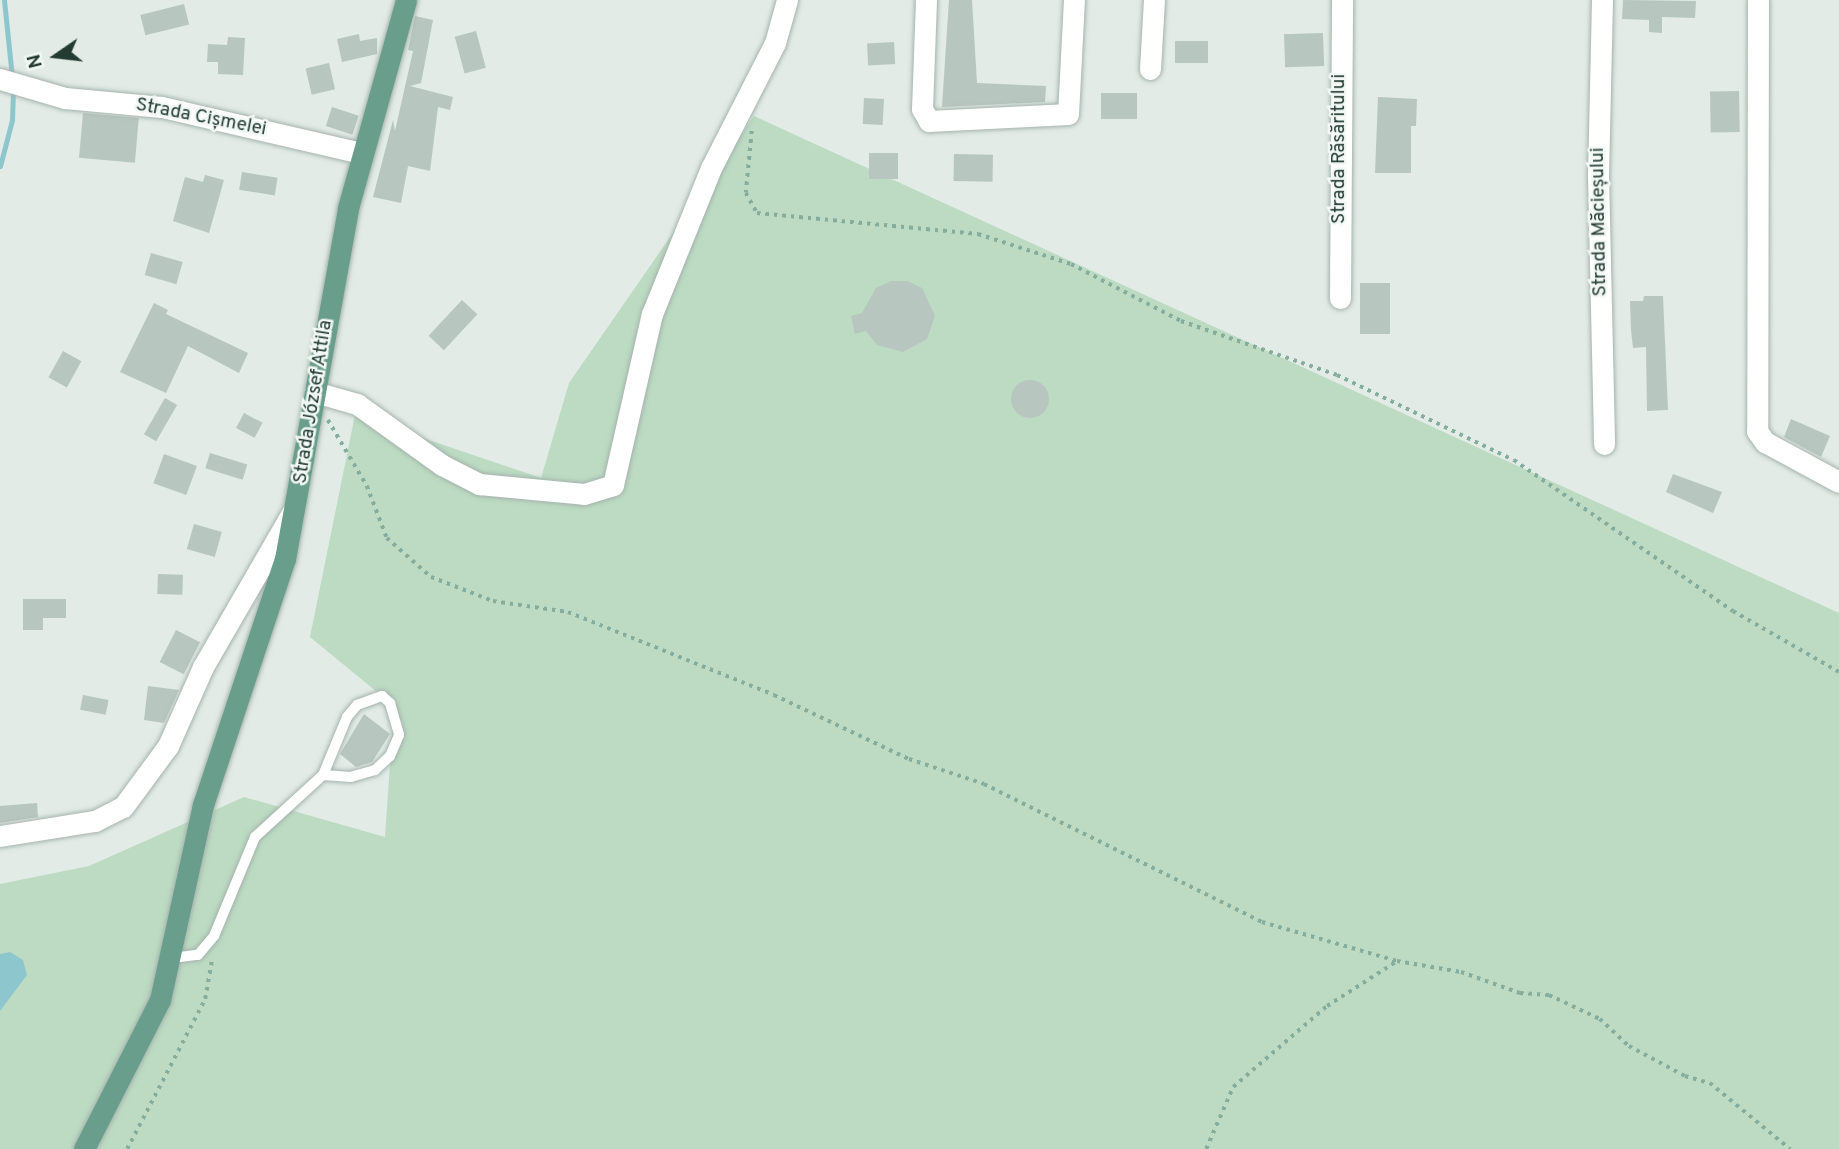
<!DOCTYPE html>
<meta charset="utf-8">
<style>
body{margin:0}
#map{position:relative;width:1839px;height:1149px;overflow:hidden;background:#e2ebe6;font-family:Overpass,sans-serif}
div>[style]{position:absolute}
.green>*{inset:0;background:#bcdbc2}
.water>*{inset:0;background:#8dc7cd}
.stream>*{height:5px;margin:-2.5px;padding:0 2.5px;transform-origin:2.5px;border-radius:2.5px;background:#8dc7cd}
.building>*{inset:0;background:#b7c6bf;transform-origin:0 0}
.round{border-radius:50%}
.path>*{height:3.5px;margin-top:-1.75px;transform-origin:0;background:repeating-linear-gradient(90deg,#84ad9e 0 3.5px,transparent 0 8.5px)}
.roads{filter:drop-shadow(0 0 2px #a5b3ad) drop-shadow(0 0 2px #a5b3ad)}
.lane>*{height:10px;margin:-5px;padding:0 5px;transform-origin:5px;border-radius:5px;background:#fff}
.street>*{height:21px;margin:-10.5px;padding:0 10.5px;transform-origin:10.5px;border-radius:10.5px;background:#fff}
.primary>*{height:21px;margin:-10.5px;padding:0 10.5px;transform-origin:10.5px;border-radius:10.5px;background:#699e8d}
span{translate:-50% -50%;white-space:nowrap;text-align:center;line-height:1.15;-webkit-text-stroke:5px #f2f8f5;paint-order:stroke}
.street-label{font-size:19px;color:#233b33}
.north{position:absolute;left:21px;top:21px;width:70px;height:70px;-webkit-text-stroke:5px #f2f8f5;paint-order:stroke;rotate:256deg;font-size:19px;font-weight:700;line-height:28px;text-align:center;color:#233b33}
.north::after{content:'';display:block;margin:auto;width:24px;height:32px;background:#233b33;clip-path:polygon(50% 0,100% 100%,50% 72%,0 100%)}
</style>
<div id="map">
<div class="green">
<div style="clip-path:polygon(754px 116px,1839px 613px,1839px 1149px,0 1149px,0 884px,89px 866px,244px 797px,385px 837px,394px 706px,310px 637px,355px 415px,541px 478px,569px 383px)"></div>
</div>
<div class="water">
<div style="clip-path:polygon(10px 952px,23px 960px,27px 975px,0 1011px,0 954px)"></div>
</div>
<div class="stream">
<div style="left:4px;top:0;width:77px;rotate:84.1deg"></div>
<div style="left:0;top:166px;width:48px;rotate:-75.4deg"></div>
<div style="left:12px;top:120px;width:33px;rotate:-88deg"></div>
</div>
<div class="building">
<div style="clip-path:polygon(949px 0,972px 0,977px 83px,1046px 86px,1045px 102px,942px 107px)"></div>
<div style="clip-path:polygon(1623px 0,1696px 1px,1695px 18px,1662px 17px,1662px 33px,1649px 32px,1649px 20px,1622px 19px)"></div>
<div style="left:184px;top:4px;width:21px;height:45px;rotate:76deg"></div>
<div style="clip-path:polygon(415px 16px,433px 20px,421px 83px,410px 86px,453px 97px,450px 110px,438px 107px,430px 171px,408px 166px,401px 203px,373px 197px,393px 120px,395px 131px,413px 51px,408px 50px)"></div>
<div style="left:476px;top:31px;width:38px;height:22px;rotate:75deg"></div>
<div style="left:1323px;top:33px;width:33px;height:39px;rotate:88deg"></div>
<div style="clip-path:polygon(359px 34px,360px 41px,377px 38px,377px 54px,342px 62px,337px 39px)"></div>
<div style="clip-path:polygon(228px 37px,245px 38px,243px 75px,218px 74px,218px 62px,207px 62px,208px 44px,227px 45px)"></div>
<div style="left:1175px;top:41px;width:33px;height:22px"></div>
<div style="left:894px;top:42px;width:22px;height:27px;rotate:87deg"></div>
<div style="left:329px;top:63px;width:27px;height:24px;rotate:77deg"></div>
<div style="left:1739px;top:91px;width:41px;height:29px;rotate:89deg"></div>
<div style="left:1101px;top:93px;width:36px;height:26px"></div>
<div style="clip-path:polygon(1378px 97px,1417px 99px,1416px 126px,1411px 126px,1411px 173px,1375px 173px)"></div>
<div style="left:864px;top:98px;width:20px;height:26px;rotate:3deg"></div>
<div style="left:332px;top:107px;width:28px;height:20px;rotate:18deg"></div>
<div style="left:83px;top:113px;width:56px;height:45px;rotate:5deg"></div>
<div style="left:869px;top:153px;width:29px;height:26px"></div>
<div style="left:954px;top:154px;width:39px;height:27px;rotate:1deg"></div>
<div style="left:242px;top:172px;width:36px;height:18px;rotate:9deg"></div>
<div style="clip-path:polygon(205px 175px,224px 180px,209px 233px,173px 221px,185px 177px,203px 182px)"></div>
<div style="left:151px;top:253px;width:33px;height:23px;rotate:16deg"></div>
<div style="clip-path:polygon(891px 281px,907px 281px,922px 288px,935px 316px,927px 339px,903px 352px,877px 345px,866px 331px,855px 334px,851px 316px,862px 313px,876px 288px)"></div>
<div style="left:1360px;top:283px;width:30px;height:51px"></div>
<div style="clip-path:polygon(1644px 296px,1663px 296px,1668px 410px,1647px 411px,1646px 347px,1633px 348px,1631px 330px,1630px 301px,1643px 301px)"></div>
<div style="left:462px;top:300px;width:21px;height:49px;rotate:43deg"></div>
<div style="clip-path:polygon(154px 303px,168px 310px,166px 314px,248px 353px,239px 373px,188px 346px,166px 393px,120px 372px)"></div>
<div style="left:63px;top:351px;width:21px;height:30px;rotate:29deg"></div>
<div class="round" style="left:1011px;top:380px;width:38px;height:38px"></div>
<div style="left:165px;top:398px;width:14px;height:42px;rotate:30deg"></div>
<div style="left:244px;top:413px;width:21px;height:17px;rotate:28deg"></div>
<div style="clip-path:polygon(1791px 419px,1830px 436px,1821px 457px,1784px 437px)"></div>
<div style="left:210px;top:453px;width:39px;height:16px;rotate:17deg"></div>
<div style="left:164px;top:454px;width:35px;height:31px;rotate:20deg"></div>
<div style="clip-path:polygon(1673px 474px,1722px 492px,1713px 513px,1666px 492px)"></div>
<div style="left:194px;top:524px;width:29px;height:26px;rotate:16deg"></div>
<div style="left:158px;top:574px;width:25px;height:20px;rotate:2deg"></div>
<div style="clip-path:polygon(23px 599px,66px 599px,66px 618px,43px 618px,43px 630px,23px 630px)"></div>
<div style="left:176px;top:630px;width:27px;height:36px;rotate:27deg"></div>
<div style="clip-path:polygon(148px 686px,179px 690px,164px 723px,144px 720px)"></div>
<div style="left:83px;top:695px;width:26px;height:15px;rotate:11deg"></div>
<div style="clip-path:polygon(364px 714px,390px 734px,372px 762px,356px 767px,340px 754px)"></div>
<div style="clip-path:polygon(37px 803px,38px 817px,0 823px,0 806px)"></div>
</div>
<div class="path">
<div style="left:752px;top:131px;width:62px;rotate:95.5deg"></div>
<div style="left:746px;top:193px;width:23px;rotate:61deg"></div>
<div style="left:757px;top:213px;width:222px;rotate:5.4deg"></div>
<div style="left:978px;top:234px;width:98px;rotate:17.9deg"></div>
<div style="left:1071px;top:264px;width:124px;rotate:27.4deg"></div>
<div style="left:1181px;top:321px;width:165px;rotate:19.1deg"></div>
<div style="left:1337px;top:375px;width:196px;rotate:25.7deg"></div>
<div style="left:1514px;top:460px;width:266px;rotate:34.6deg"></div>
<div style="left:1733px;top:611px;width:122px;rotate:29.9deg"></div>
<div style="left:328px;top:420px;width:77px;rotate:59.4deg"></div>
<div style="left:367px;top:486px;width:56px;rotate:69deg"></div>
<div style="left:387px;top:538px;width:59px;rotate:41.6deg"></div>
<div style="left:431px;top:577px;width:66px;rotate:21.2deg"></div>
<div style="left:493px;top:601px;width:76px;rotate:8.3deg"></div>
<div style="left:568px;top:612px;width:222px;rotate:21.9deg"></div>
<div style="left:774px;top:695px;width:149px;rotate:25.4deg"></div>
<div style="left:909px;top:759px;width:79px;rotate:18.4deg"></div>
<div style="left:984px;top:784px;width:310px;rotate:26.4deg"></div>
<div style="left:1262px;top:922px;width:141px;rotate:16.1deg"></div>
<div style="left:1397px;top:961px;width:65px;rotate:9.8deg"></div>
<div style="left:1461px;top:972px;width:63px;rotate:19.6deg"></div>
<div style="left:1520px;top:993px;width:29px;rotate:4deg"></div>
<div style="left:1549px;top:995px;width:56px;rotate:25.2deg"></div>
<div style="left:1600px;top:1019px;width:40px;rotate:43deg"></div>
<div style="left:1629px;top:1046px;width:64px;rotate:28.2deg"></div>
<div style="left:1685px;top:1076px;width:26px;rotate:16deg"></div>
<div style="left:1710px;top:1083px;width:104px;rotate:39.5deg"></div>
<div style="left:127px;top:1149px;width:169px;rotate:-62.5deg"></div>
<div style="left:205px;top:999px;width:41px;rotate:-80.1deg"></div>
<div style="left:1206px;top:1149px;width:68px;rotate:-66.5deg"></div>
<div style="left:1233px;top:1087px;width:124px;rotate:-40.8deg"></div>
<div style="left:1327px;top:1006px;width:83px;rotate:-32.7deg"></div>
</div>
<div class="roads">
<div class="lane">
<div style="left:172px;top:958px;width:26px;rotate:-7deg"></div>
<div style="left:198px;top:955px;width:25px;rotate:-50deg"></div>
<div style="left:214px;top:936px;width:107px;rotate:-67.5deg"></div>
<div style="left:255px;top:837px;width:92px;rotate:-42.4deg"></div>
<div style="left:323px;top:775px;width:63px;rotate:-67.5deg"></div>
<div style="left:347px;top:717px;width:16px;rotate:-50deg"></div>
<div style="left:357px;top:705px;width:27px;rotate:-20deg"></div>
<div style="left:382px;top:696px;width:11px;rotate:41deg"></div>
<div style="left:390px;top:703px;width:33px;rotate:74deg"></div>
<div style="left:399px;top:735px;width:23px;rotate:113deg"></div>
<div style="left:390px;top:756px;width:21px;rotate:137deg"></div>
<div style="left:375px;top:770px;width:25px;rotate:164deg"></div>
<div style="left:351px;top:777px;width:28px;rotate:-176deg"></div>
</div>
<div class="street">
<div style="left:926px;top:0;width:109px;rotate:92.1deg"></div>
<div style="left:922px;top:109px;width:14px;rotate:60deg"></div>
<div style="left:929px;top:121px;width:139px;rotate:-2.9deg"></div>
<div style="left:1068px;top:114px;width:114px;rotate:-87deg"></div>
<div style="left:1602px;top:0;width:175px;rotate:91.3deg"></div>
<div style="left:1598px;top:175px;width:269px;rotate:88.7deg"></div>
<div style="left:1758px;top:0;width:431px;rotate:90.1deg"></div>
<div style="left:1757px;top:431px;width:14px;rotate:54deg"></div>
<div style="left:1765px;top:442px;width:84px;rotate:28.4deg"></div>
<div style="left:1150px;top:69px;width:69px;rotate:-86.7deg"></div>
<div style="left:0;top:79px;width:68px;rotate:16.3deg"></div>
<div style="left:65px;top:98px;width:97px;rotate:5.3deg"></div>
<div style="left:162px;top:107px;width:204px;rotate:13deg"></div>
<div style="left:1340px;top:298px;width:298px;rotate:-89.6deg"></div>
<div style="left:315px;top:392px;width:44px;rotate:15.9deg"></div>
<div style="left:357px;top:404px;width:105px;rotate:35.7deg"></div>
<div style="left:442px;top:465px;width:42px;rotate:27.2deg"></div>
<div style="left:479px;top:484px;width:105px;rotate:5.4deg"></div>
<div style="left:584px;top:494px;width:30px;rotate:-17deg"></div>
<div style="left:613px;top:485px;width:175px;rotate:-77.2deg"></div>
<div style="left:652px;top:314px;width:157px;rotate:-68deg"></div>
<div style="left:711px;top:168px;width:140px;rotate:-62.9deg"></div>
<div style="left:775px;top:43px;width:45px;rotate:-74.4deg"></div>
<div style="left:0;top:836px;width:96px;rotate:-9deg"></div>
<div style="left:95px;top:821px;width:31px;rotate:-27deg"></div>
<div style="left:123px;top:807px;width:76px;rotate:-53.6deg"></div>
<div style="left:168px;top:746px;width:86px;rotate:-66.1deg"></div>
<div style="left:203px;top:667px;width:180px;rotate:-60deg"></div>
</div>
<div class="primary">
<div style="left:84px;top:1149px;width:167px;rotate:-63deg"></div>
<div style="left:160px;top:1000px;width:200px;rotate:-77.6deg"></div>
<div style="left:203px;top:805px;width:259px;rotate:-71.6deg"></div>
<div style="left:285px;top:559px;width:357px;rotate:-79.8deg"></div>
<div style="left:348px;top:208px;width:216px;rotate:-74.4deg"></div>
</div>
</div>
<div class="street-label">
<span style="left:201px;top:118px;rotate:11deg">Strada Cișmelei</span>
<span style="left:1340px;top:149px;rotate:-90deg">Strada Răsăritului</span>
<span style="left:1600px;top:222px;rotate:-91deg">Strada Măcieșului</span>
<span style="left:314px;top:402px;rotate:-81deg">Strada József Attila</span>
</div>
<div class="north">N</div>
</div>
